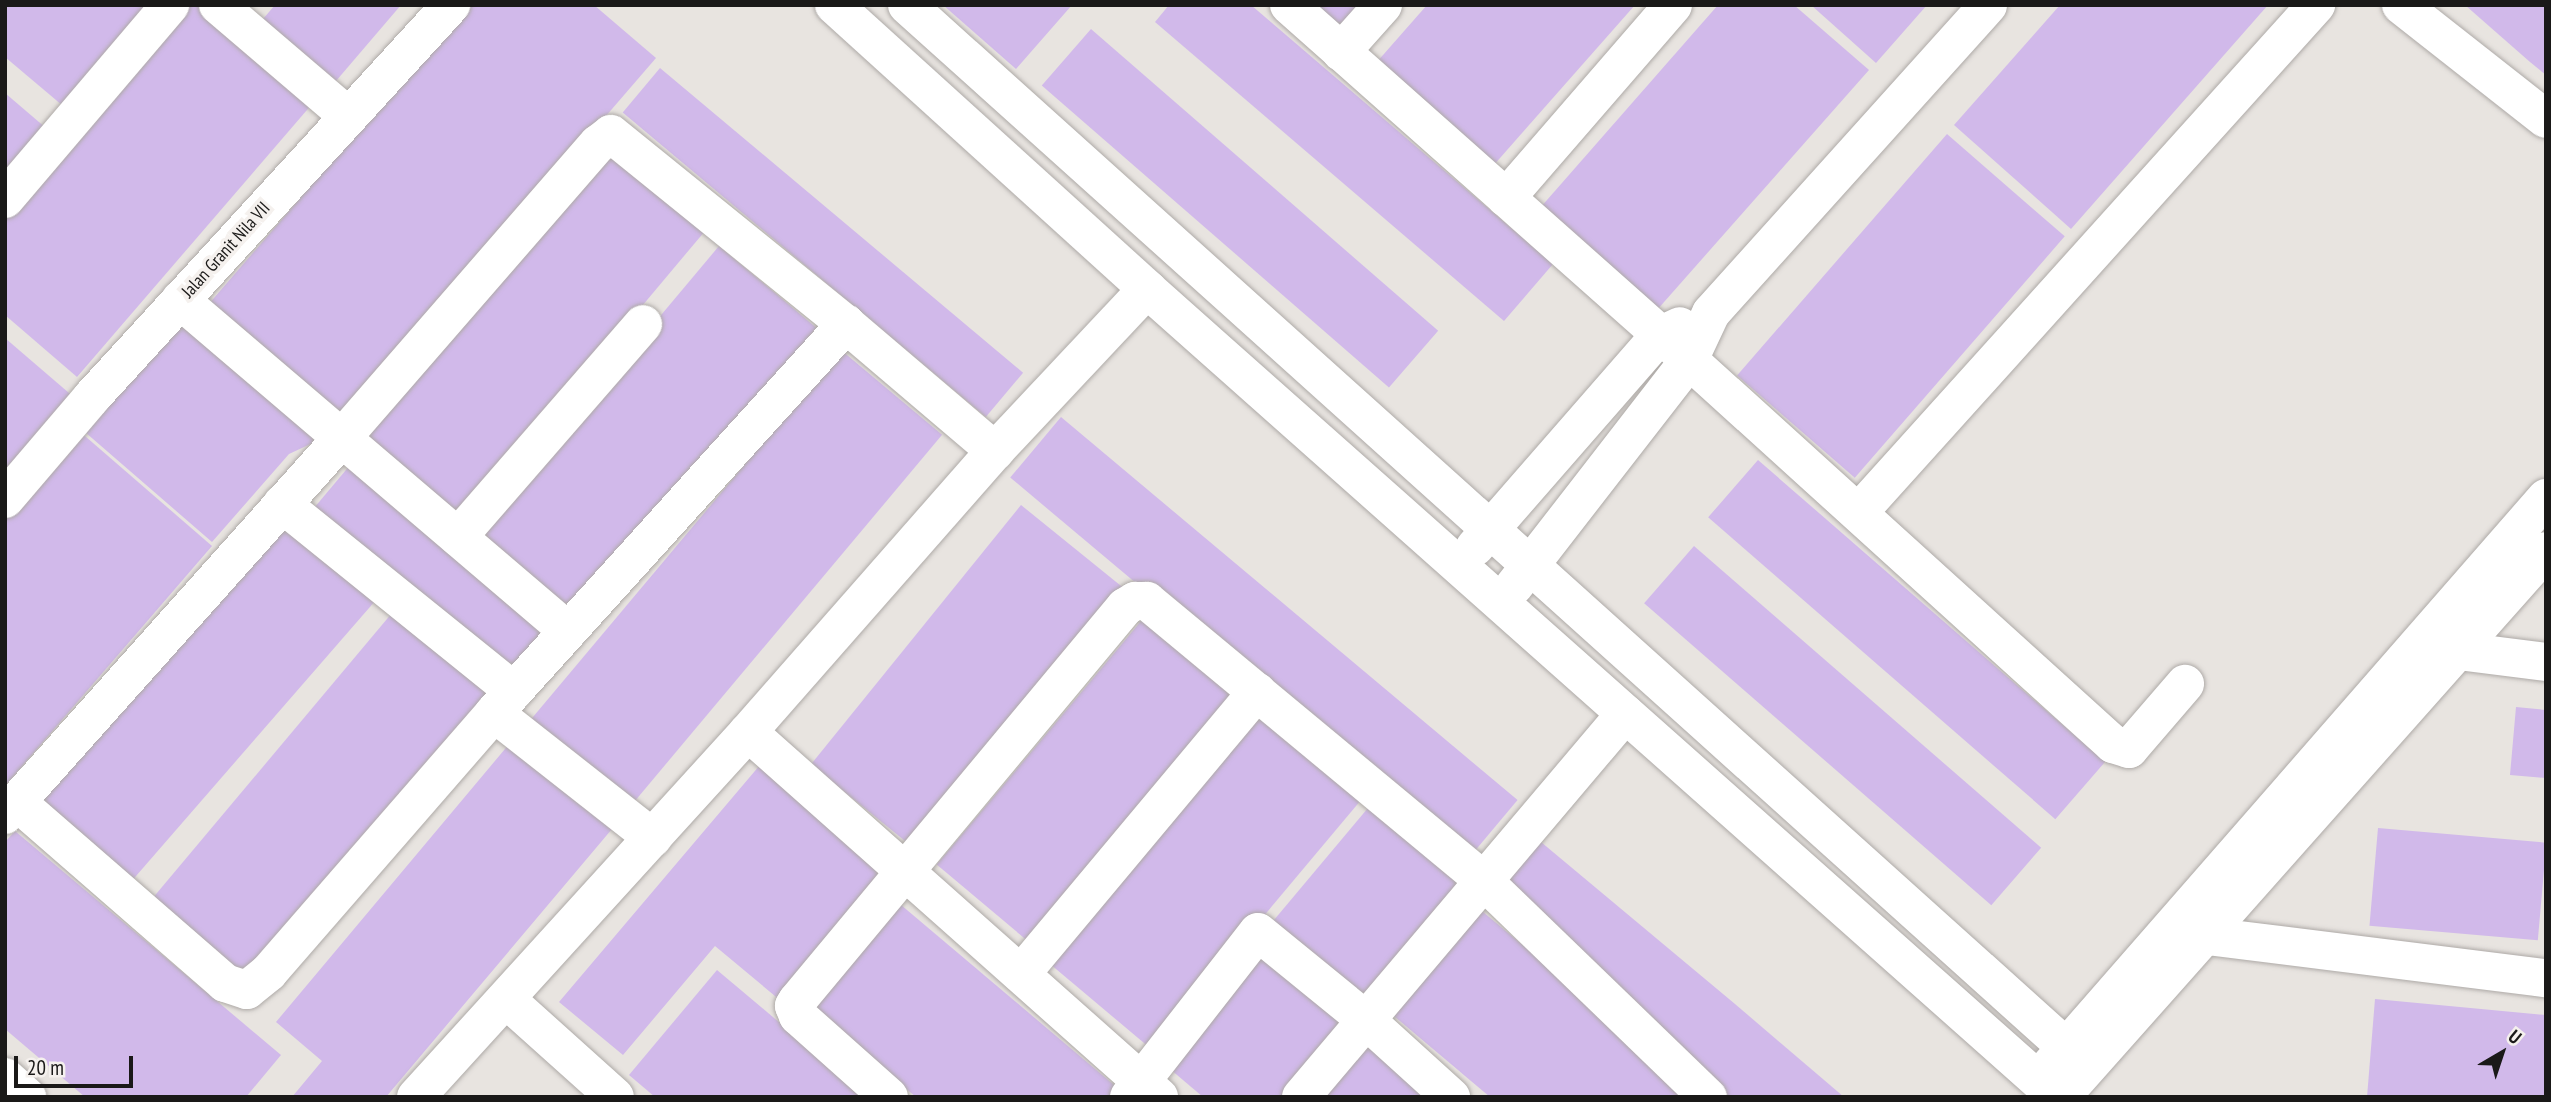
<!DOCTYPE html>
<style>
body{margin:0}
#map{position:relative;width:2551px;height:1102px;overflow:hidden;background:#e8e4e0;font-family:"PT Sans Narrow",sans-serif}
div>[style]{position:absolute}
.building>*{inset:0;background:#d1b9ea;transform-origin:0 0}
.roads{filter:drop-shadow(0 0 2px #aeaaa7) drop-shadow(0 0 2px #aeaaa7)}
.minor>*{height:38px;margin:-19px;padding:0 19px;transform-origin:19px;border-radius:19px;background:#fff}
span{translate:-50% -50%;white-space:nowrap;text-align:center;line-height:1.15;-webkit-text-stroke:7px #f5f1ee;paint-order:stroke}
.street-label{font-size:18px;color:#1a1918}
.frame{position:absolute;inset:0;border:7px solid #1a1918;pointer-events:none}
.north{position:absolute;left:2467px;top:1018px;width:70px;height:70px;-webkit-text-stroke:5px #f5f1ee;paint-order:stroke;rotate:39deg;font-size:19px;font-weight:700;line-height:28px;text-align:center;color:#1a1918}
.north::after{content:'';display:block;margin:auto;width:24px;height:32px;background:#1a1918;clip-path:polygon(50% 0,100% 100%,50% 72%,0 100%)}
.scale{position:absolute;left:14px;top:1056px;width:119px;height:32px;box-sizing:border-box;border:4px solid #1a1918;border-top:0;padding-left:9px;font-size:21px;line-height:24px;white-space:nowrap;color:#1a1918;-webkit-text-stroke:5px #f5f1ee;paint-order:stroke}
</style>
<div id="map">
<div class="building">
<div style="clip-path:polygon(5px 5px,160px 5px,69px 111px,5px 57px)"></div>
<div style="clip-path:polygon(181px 5px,199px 5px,313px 103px,77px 377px,5px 315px,5px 210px)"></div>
<div style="clip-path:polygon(275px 5px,401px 5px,336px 81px,263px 19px)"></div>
<div style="clip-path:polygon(467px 5px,594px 5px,656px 58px,335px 430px,201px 313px)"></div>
<div style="clip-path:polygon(943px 5px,1072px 5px,1016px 69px)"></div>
<div style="clip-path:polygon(1169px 5px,1251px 5px,1553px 264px,1504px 321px,1155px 22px)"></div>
<div style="clip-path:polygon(1315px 5px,1368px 5px,1345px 31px)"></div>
<div style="clip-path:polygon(1427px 5px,1635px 5px,1493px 166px,1376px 63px)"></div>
<div style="clip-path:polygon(1718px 5px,1794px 5px,1869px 70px,1657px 310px,1540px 208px)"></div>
<div style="clip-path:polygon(1811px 5px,1927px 5px,1876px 63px)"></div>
<div style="clip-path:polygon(2060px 5px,2268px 5px,2071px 229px,1954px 125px)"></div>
<div style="clip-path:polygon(2465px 5px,2546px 5px,2546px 75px,2530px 62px)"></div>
<div style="left:1091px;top:29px;width:460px;height:75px;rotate:41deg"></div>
<div style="left:660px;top:68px;width:474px;height:58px;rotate:40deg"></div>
<div style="clip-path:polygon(5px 93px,53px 134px,5px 189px)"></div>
<div style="left:1947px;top:134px;width:156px;height:320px;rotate:41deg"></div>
<div style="left:608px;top:149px;width:127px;height:380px;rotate:40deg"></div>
<div style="left:719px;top:246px;width:127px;height:380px;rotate:40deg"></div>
<div style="clip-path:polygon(197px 318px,332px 434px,289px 454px,212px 542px,78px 426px,153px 337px)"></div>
<div style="clip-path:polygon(5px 338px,76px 399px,5px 482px)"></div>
<div style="left:841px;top:350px;width:132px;height:489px;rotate:40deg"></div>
<div style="left:1061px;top:417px;width:596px;height:79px;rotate:40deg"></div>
<div style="clip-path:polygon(78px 430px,212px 546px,5px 786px,5px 514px)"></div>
<div style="left:356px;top:458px;width:268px;height:72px;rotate:40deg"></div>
<div style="left:1758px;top:460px;width:460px;height:76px;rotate:41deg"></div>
<div style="left:1021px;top:505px;width:132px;height:334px;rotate:39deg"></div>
<div style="left:282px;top:516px;width:126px;height:380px;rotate:41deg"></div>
<div style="left:1694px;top:546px;width:460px;height:76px;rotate:41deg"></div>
<div style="left:1152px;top:608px;width:132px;height:335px;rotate:40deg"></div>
<div style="left:392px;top:613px;width:127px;height:380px;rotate:40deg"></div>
<div style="clip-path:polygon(2516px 707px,2546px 710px,2546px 778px,2510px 775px)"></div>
<div style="left:1266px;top:708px;width:132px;height:335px;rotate:40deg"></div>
<div style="clip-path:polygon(510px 743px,612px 829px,386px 1097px,292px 1097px,322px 1061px,276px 1022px)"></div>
<div style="clip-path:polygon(760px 765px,889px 873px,781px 1001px,715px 946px,623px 1055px,559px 1002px)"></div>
<div style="left:1373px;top:802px;width:132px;height:166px;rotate:40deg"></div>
<div style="left:2378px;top:828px;width:169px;height:98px;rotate:5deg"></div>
<div style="clip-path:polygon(15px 831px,281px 1055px,246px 1097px,85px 1097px,5px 1029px,5px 842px)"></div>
<div style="clip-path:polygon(1535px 837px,1735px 1004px,1844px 1097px,1725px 1097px,1495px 881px)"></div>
<div style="clip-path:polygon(894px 899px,1120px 1090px,1113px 1097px,916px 1097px,805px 1004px)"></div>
<div style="clip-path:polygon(1476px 906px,1704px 1097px,1490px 1097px,1388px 1011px)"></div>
<div style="clip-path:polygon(1258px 938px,1359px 1024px,1297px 1097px,1203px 1097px,1157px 1058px)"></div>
<div style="clip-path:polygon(717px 970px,868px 1097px,655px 1097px,629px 1075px)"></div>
<div style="clip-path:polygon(2375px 999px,2546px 1015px,2546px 1097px,2367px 1097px)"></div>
<div style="clip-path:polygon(1374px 1038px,1443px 1097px,1324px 1097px)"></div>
</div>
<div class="roads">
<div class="minor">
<div style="left:218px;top:5px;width:171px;rotate:40.5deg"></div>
<div style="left:834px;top:5px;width:423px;rotate:42.2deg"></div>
<div style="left:1147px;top:289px;width:1217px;rotate:41.6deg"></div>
<div style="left:907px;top:5px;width:1587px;rotate:41.96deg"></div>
<div style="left:1289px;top:5px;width:535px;rotate:41.59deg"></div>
<div style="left:1689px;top:360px;width:572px;rotate:42.17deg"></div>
<div style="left:2113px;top:744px;width:17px;rotate:17deg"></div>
<div style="left:2129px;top:749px;width:86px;rotate:-49.3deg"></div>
<div style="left:2401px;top:5px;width:184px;rotate:38.2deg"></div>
<div style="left:1341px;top:52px;width:63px;rotate:-48.2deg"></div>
<div style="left:1506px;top:198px;width:255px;rotate:-49.1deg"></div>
<div style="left:5px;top:199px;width:255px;rotate:-49.6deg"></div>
<div style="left:180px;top:300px;width:510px;rotate:40.47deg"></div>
<div style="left:5px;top:499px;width:134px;rotate:-49.5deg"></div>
<div style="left:92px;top:397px;width:532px;rotate:-47.52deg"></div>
<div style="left:282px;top:504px;width:298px;rotate:38.9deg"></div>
<div style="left:1859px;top:512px;width:683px;rotate:-47.97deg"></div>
<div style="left:458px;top:537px;width:282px;rotate:-49deg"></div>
<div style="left:1475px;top:547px;width:280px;rotate:-48.9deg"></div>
<div style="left:1659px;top:336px;width:23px;rotate:-25deg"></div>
<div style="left:1514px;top:586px;width:286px;rotate:-52.2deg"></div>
<div style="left:1689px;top:360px;width:52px;rotate:-64.9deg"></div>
<div style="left:1711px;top:313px;width:414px;rotate:-48deg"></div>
<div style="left:2459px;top:651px;width:88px;rotate:7.2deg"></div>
<div style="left:494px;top:713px;width:202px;rotate:38.2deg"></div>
<div style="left:748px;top:732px;width:550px;rotate:41.61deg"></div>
<div style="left:17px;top:802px;width:276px;rotate:41deg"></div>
<div style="left:225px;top:983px;width:23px;rotate:18deg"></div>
<div style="left:247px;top:990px;width:28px;rotate:-39deg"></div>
<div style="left:269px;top:972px;width:343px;rotate:-49deg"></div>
<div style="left:494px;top:713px;width:525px;rotate:-47.86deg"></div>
<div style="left:5px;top:815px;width:506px;rotate:-48.21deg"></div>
<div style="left:342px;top:438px;width:390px;rotate:-49deg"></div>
<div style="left:598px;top:144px;width:16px;rotate:-38deg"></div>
<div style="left:611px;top:134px;width:302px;rotate:39deg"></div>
<div style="left:846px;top:324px;width:196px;rotate:40.4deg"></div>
<div style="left:2207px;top:936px;width:342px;rotate:7.1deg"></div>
<div style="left:1021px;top:974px;width:368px;rotate:-50.1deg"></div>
<div style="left:507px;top:1000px;width:145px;rotate:41.9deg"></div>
<div style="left:2050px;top:1066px;width:754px;rotate:-48.87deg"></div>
<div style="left:5px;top:1077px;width:30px;rotate:42deg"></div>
<div style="left:2071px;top:1086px;width:715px;rotate:-48.4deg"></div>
<div style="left:416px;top:1097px;width:493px;rotate:-47.7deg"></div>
<div style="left:748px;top:732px;width:374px;rotate:-48.7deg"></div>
<div style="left:995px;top:451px;width:222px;rotate:-46.8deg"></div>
<div style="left:889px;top:1097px;width:122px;rotate:-138.3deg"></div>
<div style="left:798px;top:1016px;width:11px;rotate:-112deg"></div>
<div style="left:794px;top:1006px;width:6px;rotate:-59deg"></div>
<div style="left:797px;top:1001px;width:513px;rotate:-50.22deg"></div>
<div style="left:1125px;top:607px;width:12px;rotate:-31deg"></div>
<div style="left:1135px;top:601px;width:12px"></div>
<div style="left:1147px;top:601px;width:440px;rotate:39.7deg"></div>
<div style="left:1485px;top:882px;width:310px;rotate:44deg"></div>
<div style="left:1129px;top:1097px;width:209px;rotate:-52deg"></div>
<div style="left:1258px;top:932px;width:139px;rotate:39.2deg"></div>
<div style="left:1366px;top:1020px;width:115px;rotate:42.2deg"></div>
<div style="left:1301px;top:1097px;width:502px;rotate:-49.77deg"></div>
</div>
</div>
<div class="street-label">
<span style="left:226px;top:250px;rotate:-48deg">Jalan Granit Nila VII</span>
</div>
<div class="frame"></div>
<div class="north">U</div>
<div class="scale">20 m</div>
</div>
